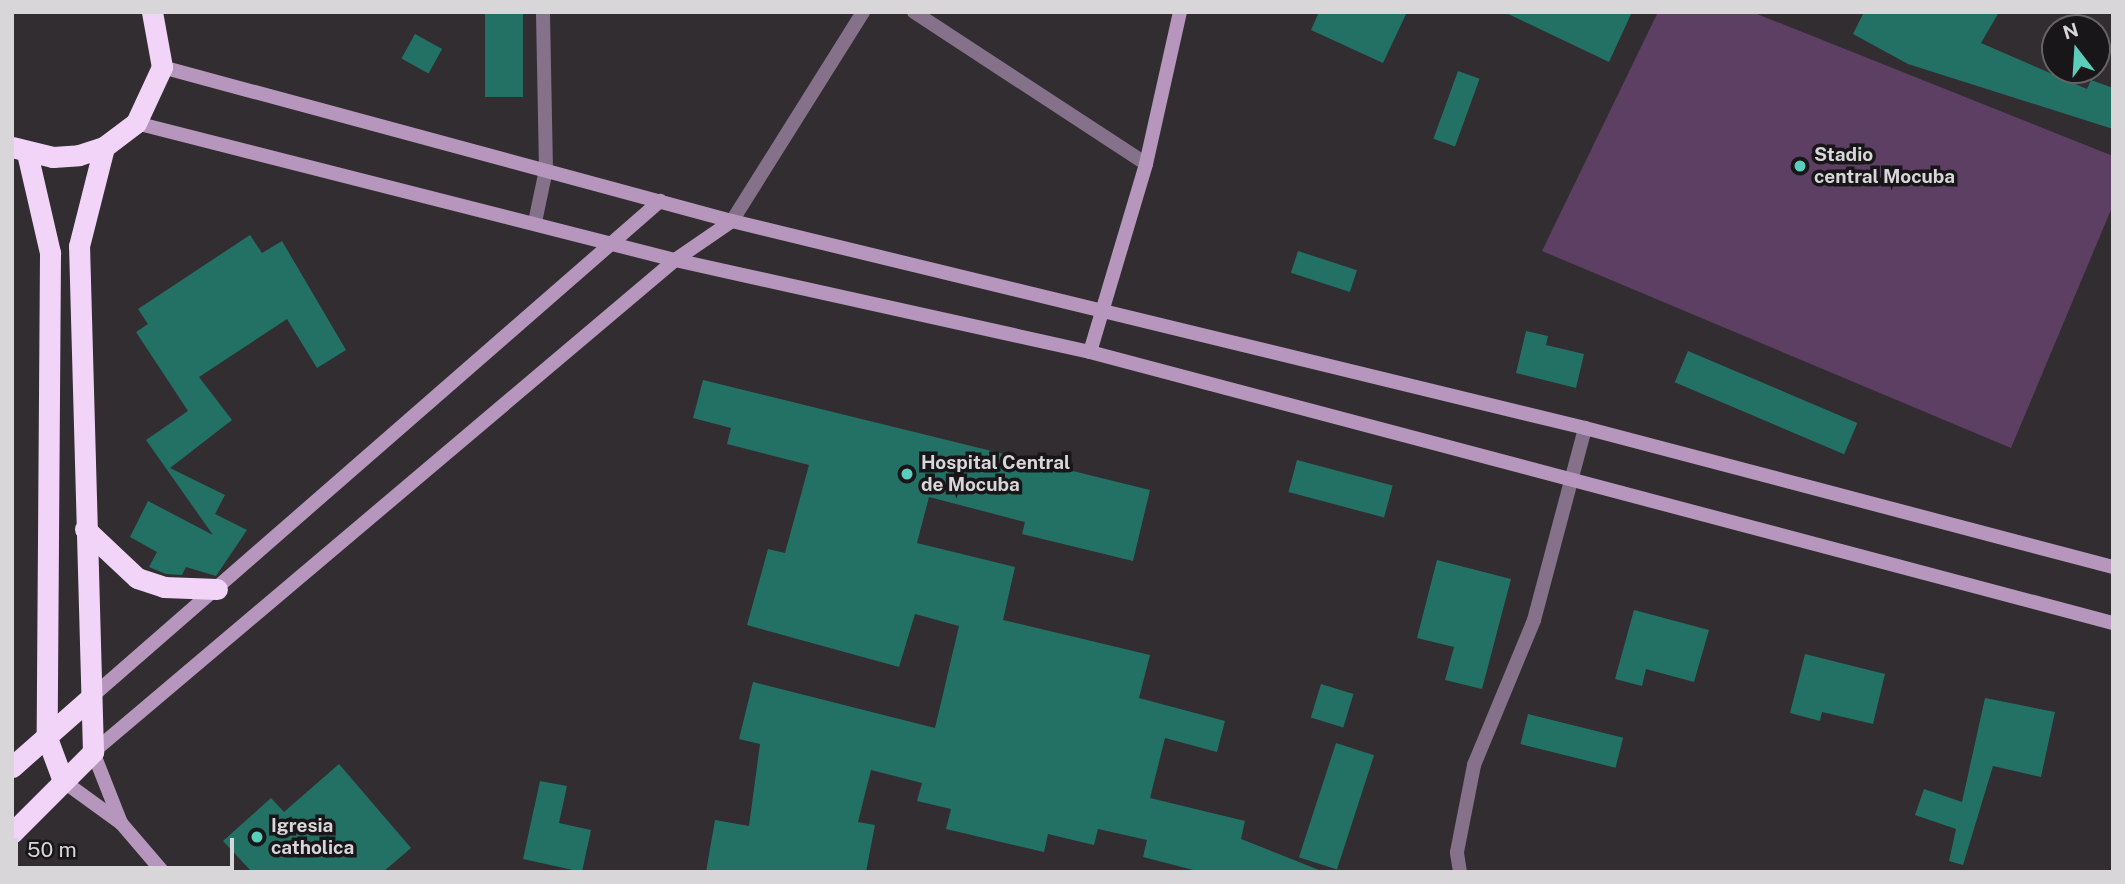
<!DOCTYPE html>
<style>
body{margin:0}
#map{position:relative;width:2125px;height:884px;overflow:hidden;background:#312d31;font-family:"Public Sans",sans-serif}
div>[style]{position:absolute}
.green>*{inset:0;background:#5e3f64}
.building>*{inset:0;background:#237165;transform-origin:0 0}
.street>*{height:14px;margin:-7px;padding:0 7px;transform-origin:7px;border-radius:7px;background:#857189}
.secondary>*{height:14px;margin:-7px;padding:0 7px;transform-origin:7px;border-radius:7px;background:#b696bc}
.highway>*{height:21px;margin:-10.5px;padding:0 10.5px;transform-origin:10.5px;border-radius:10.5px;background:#f2d4f8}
.dots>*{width:19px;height:19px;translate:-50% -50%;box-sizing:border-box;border:4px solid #181618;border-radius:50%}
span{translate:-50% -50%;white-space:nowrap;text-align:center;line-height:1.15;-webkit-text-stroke:7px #181618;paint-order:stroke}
.poi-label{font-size:19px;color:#d8d6d8;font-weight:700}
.left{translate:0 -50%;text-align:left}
.frame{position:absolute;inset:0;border:14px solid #d8d6d8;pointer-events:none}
.north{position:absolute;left:2041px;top:14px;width:70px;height:70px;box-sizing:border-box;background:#181618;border:2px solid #656365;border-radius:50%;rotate:343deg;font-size:19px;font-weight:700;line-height:28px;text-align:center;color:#d8d6d8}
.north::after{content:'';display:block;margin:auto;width:24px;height:32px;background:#5bcebb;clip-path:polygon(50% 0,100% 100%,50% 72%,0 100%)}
.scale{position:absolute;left:14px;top:838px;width:220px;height:32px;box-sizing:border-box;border:4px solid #d8d6d8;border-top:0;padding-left:9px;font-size:21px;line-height:24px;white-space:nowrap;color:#d8d6d8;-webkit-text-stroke:5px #181618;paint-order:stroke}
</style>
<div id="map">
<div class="green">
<div style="clip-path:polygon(1658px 12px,1752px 12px,2113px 156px,2113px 205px,2011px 448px,1542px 251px)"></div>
</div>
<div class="building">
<div style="left:485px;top:12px;width:38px;height:85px"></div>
<div style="clip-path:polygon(1319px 12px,1407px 12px,1383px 63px,1311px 30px)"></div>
<div style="clip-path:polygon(1504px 12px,1632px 12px,1609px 62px)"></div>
<div style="clip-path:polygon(1864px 12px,1999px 12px,1981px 43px,2087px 89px,2091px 80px,2113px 88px,2113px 129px,1908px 64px,1853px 34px)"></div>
<div style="left:415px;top:34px;width:31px;height:28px;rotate:29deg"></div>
<div style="left:1458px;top:71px;width:23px;height:72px;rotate:20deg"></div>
<div style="clip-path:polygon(250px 235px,262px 253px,282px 241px,346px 350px,317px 368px,287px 319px,199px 377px,232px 420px,170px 468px,225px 495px,215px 514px,247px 530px,216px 576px,186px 567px,182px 575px,166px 574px,149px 567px,157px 552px,130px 537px,148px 501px,213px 535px,146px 440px,188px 411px,136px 332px,148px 324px,138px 309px)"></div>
<div style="left:1298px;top:251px;width:62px;height:23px;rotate:18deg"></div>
<div style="clip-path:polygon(1526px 331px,1548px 336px,1546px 345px,1584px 354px,1576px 388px,1516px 373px)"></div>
<div style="left:1688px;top:351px;width:184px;height:34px;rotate:23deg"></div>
<div style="clip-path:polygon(703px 380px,1150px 490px,1133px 561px,1022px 534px,1025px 522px,929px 497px,917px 543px,1015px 567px,1003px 620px,1150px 655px,1139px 698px,1225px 721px,1217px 752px,1165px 738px,1150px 798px,1245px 821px,1241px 839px,1324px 872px,1201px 872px,1143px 857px,1147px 840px,1098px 829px,1094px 845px,1048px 834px,1044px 852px,946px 829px,951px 809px,917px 801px,922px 783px,871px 770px,858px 822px,875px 825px,866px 872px,706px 872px,715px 820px,749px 826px,760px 744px,739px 739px,753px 682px,935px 728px,959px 626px,915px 614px,899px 667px,747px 625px,768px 549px,785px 553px,809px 465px,727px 444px,731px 428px,693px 418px)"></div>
<div style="left:1297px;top:460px;width:99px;height:33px;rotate:15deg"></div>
<div style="clip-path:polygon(1437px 560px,1511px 579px,1482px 689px,1445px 680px,1454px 647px,1417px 638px)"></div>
<div style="clip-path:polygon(1634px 610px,1709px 630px,1694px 682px,1646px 669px,1642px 686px,1615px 679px)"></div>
<div style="clip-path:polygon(1805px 654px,1885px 674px,1873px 724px,1822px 712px,1820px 721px,1790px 713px)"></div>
<div style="left:1321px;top:684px;width:34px;height:35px;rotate:17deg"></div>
<div style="clip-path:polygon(1985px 698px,2055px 712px,2041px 777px,1993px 766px,1963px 865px,1949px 861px,1956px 829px,1915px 815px,1924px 789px,1962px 802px)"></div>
<div style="left:1528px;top:714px;width:98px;height:31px;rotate:14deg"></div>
<div style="left:1336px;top:743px;width:40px;height:120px;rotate:18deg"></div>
<div style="clip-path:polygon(339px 764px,411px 848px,383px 872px,252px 872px,223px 841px,271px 798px,284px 812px)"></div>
<div style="clip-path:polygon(540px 781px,567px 786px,559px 823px,591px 830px,582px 872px,523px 859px)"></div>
</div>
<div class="street">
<div style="left:914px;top:12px;width:277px;rotate:33.2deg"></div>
<div style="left:732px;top:221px;width:247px;rotate:-57.9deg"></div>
<div style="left:535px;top:222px;width:53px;rotate:-78.1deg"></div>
<div style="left:546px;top:170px;width:158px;rotate:-91.1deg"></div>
<div style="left:1460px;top:872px;width:20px;rotate:-99deg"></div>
<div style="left:1457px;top:852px;width:89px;rotate:-78.9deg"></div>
<div style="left:1474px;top:765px;width:157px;rotate:-67.5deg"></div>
<div style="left:1534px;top:620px;width:199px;rotate:-75.1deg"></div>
</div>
<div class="secondary">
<div style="left:162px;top:67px;width:590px;rotate:15.12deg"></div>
<div style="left:732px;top:221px;width:878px;rotate:13.64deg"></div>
<div style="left:1585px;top:428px;width:546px;rotate:14.75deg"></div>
<div style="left:136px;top:123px;width:556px;rotate:14.26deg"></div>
<div style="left:675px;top:260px;width:425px;rotate:12.5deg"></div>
<div style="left:1090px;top:352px;width:1058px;rotate:14.84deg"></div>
<div style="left:1090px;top:352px;width:196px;rotate:-73.4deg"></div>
<div style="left:1146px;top:164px;width:156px;rotate:-77.4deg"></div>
<div style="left:89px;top:699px;width:758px;rotate:-41.09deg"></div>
<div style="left:63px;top:781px;width:72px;rotate:35.9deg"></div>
<div style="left:121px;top:823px;width:65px;rotate:49.4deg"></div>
<div style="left:121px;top:823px;width:76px;rotate:-111.5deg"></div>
<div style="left:93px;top:752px;width:762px;rotate:-40.21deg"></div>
<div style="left:675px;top:260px;width:69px;rotate:-34.4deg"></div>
</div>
<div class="highway">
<div style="left:12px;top:147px;width:42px;rotate:13.7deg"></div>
<div style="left:53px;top:157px;width:26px;rotate:-4deg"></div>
<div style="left:79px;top:155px;width:26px;rotate:-18deg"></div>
<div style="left:104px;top:147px;width:40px;rotate:-37deg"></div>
<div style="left:136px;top:123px;width:62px;rotate:-65.1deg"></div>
<div style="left:162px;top:67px;width:56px;rotate:-100.3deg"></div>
<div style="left:27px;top:153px;width:103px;rotate:77deg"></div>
<div style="left:50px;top:253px;width:485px;rotate:90.4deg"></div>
<div style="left:47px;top:738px;width:46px;rotate:69.6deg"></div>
<div style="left:85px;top:529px;width:71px;rotate:43.3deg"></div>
<div style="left:137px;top:578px;width:28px;rotate:18deg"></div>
<div style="left:164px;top:587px;width:53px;rotate:2.2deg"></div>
<div style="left:12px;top:767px;width:103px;rotate:-41.4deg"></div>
<div style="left:12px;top:833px;width:115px;rotate:-45deg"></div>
<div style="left:93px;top:752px;width:506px;rotate:-91.58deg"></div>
<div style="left:79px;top:246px;width:102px;rotate:-75.8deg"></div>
</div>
<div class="dots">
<div style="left:1800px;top:166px;background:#5bcebb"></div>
<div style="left:907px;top:474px;background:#5bcebb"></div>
<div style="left:257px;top:837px;background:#5bcebb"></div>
</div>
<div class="poi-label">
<span class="left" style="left:1814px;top:166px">Stadio<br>central Mocuba</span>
<span class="left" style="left:921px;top:474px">Hospital Central<br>de Mocuba</span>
<span class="left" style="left:271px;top:837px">Igresia<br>catholica</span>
</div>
<div class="frame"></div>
<div class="north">N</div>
<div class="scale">50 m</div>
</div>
